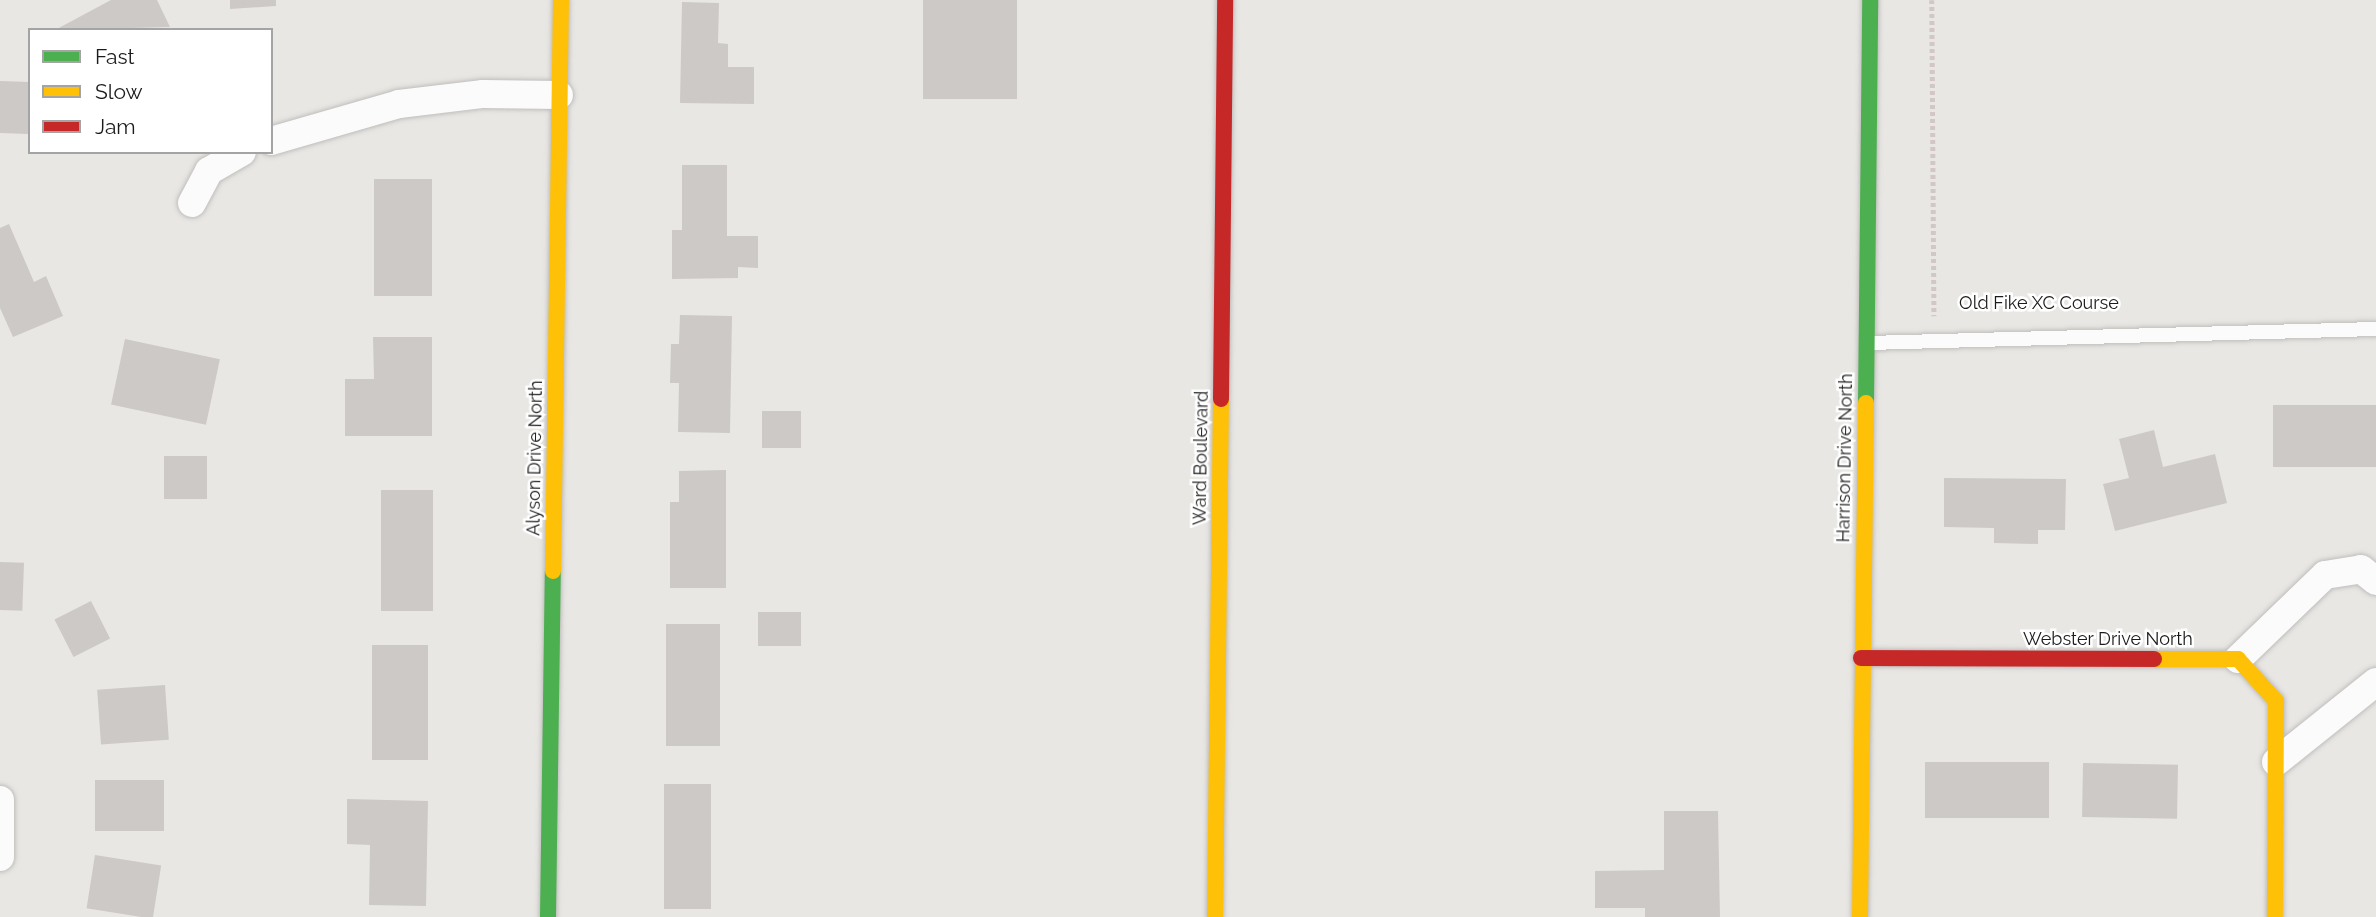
<!DOCTYPE html>
<style>
body{margin:0}
#map{position:relative;width:2376px;height:917px;overflow:hidden;background:#e9e7e4;font-family:Raleway,sans-serif}
div>[style]{position:absolute}
.building>*{inset:0;background:#ccc9c7;transform-origin:0 0}
.path>*{height:4.5px;margin-top:-2.25px;transform-origin:0;background:repeating-linear-gradient(90deg,#d3c6c6 0 3.5px,transparent 0 7px)}
.roads{filter:drop-shadow(0 0 2px #bfbebc) drop-shadow(0 0 2px #bfbebc)}
.lane>*{height:14px;margin:-7px;padding:0 7px;transform-origin:7px;border-radius:7px;background:#fcfbfb}
.street>*{height:28px;margin:-14px;padding:0 14px;transform-origin:14px;border-radius:14px;background:#fcfbfb}
.fast>*{height:16px;margin:-8px;padding:0 8px;transform-origin:8px;border-radius:8px;background:#4caf50}
.slow>*{height:16px;margin:-8px;padding:0 8px;transform-origin:8px;border-radius:8px;background:#ffc107}
.jam>*{height:16px;margin:-8px;padding:0 8px;transform-origin:8px;border-radius:8px;background:#c62828}
span{translate:-50% -50%;white-space:nowrap;text-align:center;line-height:1.15;-webkit-text-stroke:5px #fff;paint-order:stroke}
.street-label{font-size:18px;color:#1b1b1b}
.legend{position:absolute;left:28px;top:28px;width:245px;height:126px;box-sizing:border-box;background:#fff;border:2px solid #a4a4a4;margin:0;padding:9px 12px;list-style:none;font-size:21px;color:#1b1b1b}
.legend li{display:flex;align-items:center;gap:14px;height:35px}
.legend b{width:35px;border:2px solid #a4a4a4}
</style>
<div id="map">
<div class="building">
<div style="clip-path:polygon(111px 0,157px 0,170px 27px,55px 30px)"></div>
<div style="clip-path:polygon(230px 0,276px 0,276px 6px,230px 9px)"></div>
<div style="left:923px;top:0;width:94px;height:99px"></div>
<div style="clip-path:polygon(682px 2px,719px 3px,718px 43px,728px 44px,728px 67px,754px 67px,754px 104px,680px 103px)"></div>
<div style="left:0;top:81px;width:30px;height:52px;rotate:2deg"></div>
<div style="clip-path:polygon(682px 165px,727px 165px,727px 236px,758px 236px,758px 268px,738px 267px,738px 278px,672px 279px,672px 230px,682px 230px)"></div>
<div style="left:374px;top:179px;width:58px;height:117px"></div>
<div style="clip-path:polygon(9px 224px,34px 282px,46px 276px,63px 316px,13px 337px,0 308px,0 228px)"></div>
<div style="clip-path:polygon(680px 315px,732px 316px,730px 433px,678px 432px,679px 383px,670px 383px,671px 344px,679px 344px)"></div>
<div style="clip-path:polygon(373px 337px,432px 337px,432px 436px,345px 436px,345px 379px,374px 379px)"></div>
<div style="left:125px;top:339px;width:97px;height:67px;rotate:12deg"></div>
<div style="left:2376px;top:405px;width:62px;height:103px;rotate:90deg"></div>
<div style="left:762px;top:411px;width:39px;height:37px"></div>
<div style="clip-path:polygon(2154px 430px,2163px 467px,2215px 454px,2227px 503px,2115px 531px,2103px 484px,2129px 478px,2119px 439px)"></div>
<div style="left:164px;top:456px;width:43px;height:43px"></div>
<div style="clip-path:polygon(726px 470px,726px 588px,670px 588px,670px 502px,679px 502px,679px 471px)"></div>
<div style="clip-path:polygon(1944px 478px,2066px 479px,2065px 530px,2038px 530px,2038px 544px,1994px 543px,1994px 528px,1944px 527px)"></div>
<div style="left:433px;top:490px;width:121px;height:52px;rotate:90deg"></div>
<div style="left:0;top:562px;width:24px;height:48px;rotate:2deg"></div>
<div style="left:91px;top:601px;width:42px;height:41px;rotate:63deg"></div>
<div style="left:801px;top:612px;width:34px;height:43px;rotate:90deg"></div>
<div style="left:666px;top:624px;width:54px;height:122px"></div>
<div style="left:372px;top:645px;width:56px;height:115px"></div>
<div style="left:165px;top:685px;width:55px;height:68px;rotate:86deg"></div>
<div style="left:1925px;top:762px;width:124px;height:56px"></div>
<div style="left:2083px;top:763px;width:95px;height:54px;rotate:1deg"></div>
<div style="left:95px;top:780px;width:69px;height:51px"></div>
<div style="left:664px;top:784px;width:47px;height:125px"></div>
<div style="clip-path:polygon(347px 799px,428px 801px,426px 906px,369px 905px,370px 845px,347px 844px)"></div>
<div style="clip-path:polygon(1664px 811px,1718px 811px,1720px 917px,1645px 917px,1645px 908px,1595px 908px,1595px 871px,1664px 870px)"></div>
<div style="left:95px;top:855px;width:67px;height:54px;rotate:9deg"></div>
</div>
<div class="path">
<div style="left:1932px;top:0;width:316px;rotate:89.6deg"></div>
</div>
<div class="roads">
<div class="lane">
<div style="left:1868px;top:343px;width:508px;rotate:-1.58deg"></div>
</div>
<div class="street">
<div style="left:271px;top:141px;width:133px;rotate:-16.1deg"></div>
<div style="left:399px;top:104px;width:85px;rotate:-6.8deg"></div>
<div style="left:483px;top:94px;width:76px;rotate:0.8deg"></div>
<div style="left:192px;top:203px;width:36px;rotate:-62deg"></div>
<div style="left:209px;top:171px;width:38px;rotate:-30deg"></div>
<div style="left:2238px;top:659px;width:121px;rotate:-44deg"></div>
<div style="left:2325px;top:575px;width:36px;rotate:-9deg"></div>
<div style="left:2361px;top:569px;width:19px;rotate:39deg"></div>
<div style="left:2276px;top:762px;width:128px;rotate:-38.7deg"></div>
<div style="left:0;top:800px;width:57px;rotate:90deg"></div>
</div>
<div class="fast">
<div style="left:1866px;top:403px;width:403px;rotate:-89.4deg"></div>
<div style="left:548px;top:917px;width:346px;rotate:-89.2deg"></div>
</div>
<div class="slow">
<div style="left:553px;top:571px;width:571px;rotate:-89.2deg"></div>
<div style="left:2154px;top:659px;width:84px"></div>
<div style="left:2238px;top:659px;width:57px;rotate:47.9deg"></div>
<div style="left:2276px;top:701px;width:216px;rotate:90.3deg"></div>
<div style="left:1215px;top:917px;width:518px;rotate:-89.34deg"></div>
<div style="left:1860px;top:917px;width:514px;rotate:-89.33deg"></div>
</div>
<div class="jam">
<div style="left:1221px;top:399px;width:399px;rotate:-89.4deg"></div>
<div style="left:1861px;top:658px;width:293px;rotate:0.2deg"></div>
</div>
</div>
<div class="street-label">
<span style="left:2039px;top:303px">Old Fike XC Course</span>
<span style="left:535px;top:458px;rotate:-89deg">Alyson Drive North</span>
<span style="left:1201px;top:458px;rotate:-89deg">Ward Boulevard</span>
<span style="left:1845px;top:458px;rotate:-89deg">Harrison Drive North</span>
<span style="left:2108px;top:639px">Webster Drive North</span>
</div>
<ul class="legend">
<li><b style="height:9px;background:#4caf50"></b>Fast</li>
<li><b style="height:9px;background:#ffc107"></b>Slow</li>
<li><b style="height:9px;background:#c62828"></b>Jam</li>
</ul>
</div>
